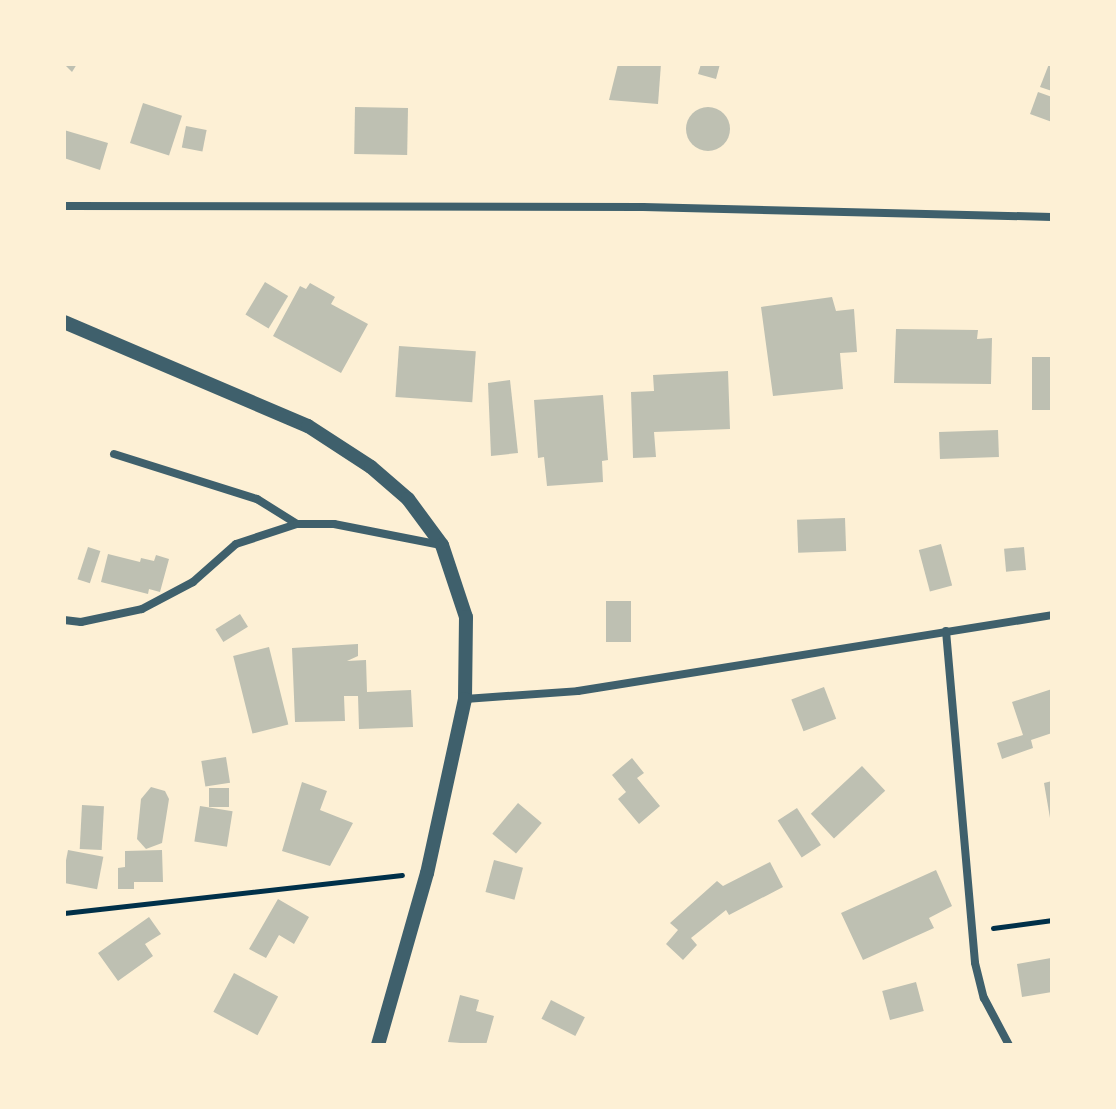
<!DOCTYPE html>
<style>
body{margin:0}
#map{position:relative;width:1116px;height:1109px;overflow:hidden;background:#fdf0d5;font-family:Cabin,sans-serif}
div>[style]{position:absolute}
.building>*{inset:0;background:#bec0b2;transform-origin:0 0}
.round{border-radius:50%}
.path>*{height:5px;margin:-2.5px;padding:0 2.5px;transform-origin:2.5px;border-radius:2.5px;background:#003049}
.minor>*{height:8px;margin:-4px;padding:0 4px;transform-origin:4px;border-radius:4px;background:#3f606c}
.tertiary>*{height:14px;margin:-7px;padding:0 7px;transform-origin:7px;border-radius:7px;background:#3f606c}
span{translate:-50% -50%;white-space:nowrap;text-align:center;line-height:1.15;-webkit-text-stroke:6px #fdf0d5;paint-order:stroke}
.frame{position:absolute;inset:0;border:66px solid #fdf0d5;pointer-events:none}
</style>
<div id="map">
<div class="building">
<div style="clip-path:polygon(64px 64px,77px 64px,72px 72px)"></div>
<div style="clip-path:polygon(618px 64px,661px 64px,658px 104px,609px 100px)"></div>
<div style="clip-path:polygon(701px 64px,720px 64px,716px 79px,698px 74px)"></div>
<div style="clip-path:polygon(1049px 64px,1052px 64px,1052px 91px,1040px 87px)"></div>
<div style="clip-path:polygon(1038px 92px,1052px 97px,1052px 122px,1030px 114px)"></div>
<div style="left:143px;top:103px;width:41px;height:42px;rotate:18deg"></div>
<div style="left:355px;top:107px;width:53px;height:47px;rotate:1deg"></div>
<div class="round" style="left:686px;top:107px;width:44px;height:44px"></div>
<div style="left:186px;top:126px;width:21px;height:22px;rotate:11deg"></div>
<div style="clip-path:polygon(64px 130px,108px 143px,100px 170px,64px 158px)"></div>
<div style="left:265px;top:282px;width:27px;height:38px;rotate:31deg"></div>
<div style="clip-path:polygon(310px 283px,335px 297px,331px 304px,368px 324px,341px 373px,273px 336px,300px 286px,306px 289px)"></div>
<div style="clip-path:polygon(832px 297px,836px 311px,854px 309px,857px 352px,840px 353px,843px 389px,773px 396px,761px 307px)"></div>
<div style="clip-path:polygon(896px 329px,978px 330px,977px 339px,992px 338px,991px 384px,894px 383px)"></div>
<div style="left:399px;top:346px;width:77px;height:51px;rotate:4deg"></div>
<div style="left:1032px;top:357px;width:20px;height:53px"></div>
<div style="clip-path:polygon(728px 371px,730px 429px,654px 432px,656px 457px,633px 458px,631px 392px,654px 391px,653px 375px)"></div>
<div style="clip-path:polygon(510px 380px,518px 453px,491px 456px,488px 383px)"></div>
<div style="clip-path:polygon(603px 395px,608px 460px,602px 461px,603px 482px,547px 486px,544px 457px,538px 458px,534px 400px)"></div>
<div style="left:998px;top:430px;width:27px;height:59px;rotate:88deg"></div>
<div style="left:845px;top:518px;width:33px;height:48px;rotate:88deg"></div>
<div style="left:941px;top:544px;width:43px;height:23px;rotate:75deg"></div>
<div style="left:88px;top:547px;width:13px;height:34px;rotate:18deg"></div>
<div style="left:1024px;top:547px;width:23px;height:20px;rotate:85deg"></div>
<div style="clip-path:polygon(108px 554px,140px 562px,141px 558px,154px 561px,156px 555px,169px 559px,160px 592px,149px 589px,148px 594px,101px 582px)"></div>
<div style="left:606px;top:601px;width:25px;height:41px"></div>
<div style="left:240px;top:614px;width:15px;height:29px;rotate:58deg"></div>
<div style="clip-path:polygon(358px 644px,358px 656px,347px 661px,366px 660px,367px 692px,411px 690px,413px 727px,359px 729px,358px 696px,344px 696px,345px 721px,295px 722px,292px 648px)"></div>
<div style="left:269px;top:647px;width:80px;height:37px;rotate:76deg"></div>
<div style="left:824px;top:687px;width:34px;height:35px;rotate:69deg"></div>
<div style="clip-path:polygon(1052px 689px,1052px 733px,1031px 740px,1033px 748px,1002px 759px,997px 743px,1023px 735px,1012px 702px)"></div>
<div style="left:226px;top:757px;width:26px;height:25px;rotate:81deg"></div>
<div style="clip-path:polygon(632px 758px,644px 773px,637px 778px,660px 806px,639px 824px,618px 799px,626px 792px,612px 775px)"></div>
<div style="left:862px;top:766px;width:34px;height:70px;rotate:47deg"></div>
<div style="clip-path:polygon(1052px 781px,1052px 818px,1050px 818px,1044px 783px)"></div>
<div style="clip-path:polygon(302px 782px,327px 791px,320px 810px,353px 823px,330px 866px,282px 851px)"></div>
<div style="clip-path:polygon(151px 787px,165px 791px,169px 799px,162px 843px,146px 849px,137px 839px,141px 799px)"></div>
<div style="left:209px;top:788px;width:20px;height:19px"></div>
<div style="left:518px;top:803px;width:31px;height:40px;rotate:40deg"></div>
<div style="left:82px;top:805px;width:22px;height:44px;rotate:3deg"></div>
<div style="left:200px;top:806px;width:33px;height:36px;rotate:9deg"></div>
<div style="left:797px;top:808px;width:44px;height:23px;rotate:57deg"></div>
<div style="left:68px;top:850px;width:36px;height:33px;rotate:11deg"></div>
<div style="clip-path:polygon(162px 850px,163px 882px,134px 882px,134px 889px,118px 889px,118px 868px,125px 867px,125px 851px)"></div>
<div style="left:494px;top:860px;width:30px;height:33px;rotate:15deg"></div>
<div style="clip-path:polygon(770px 862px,783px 887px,729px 915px,726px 910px,691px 938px,697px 945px,683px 960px,666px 944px,678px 930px,670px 923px,717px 881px,723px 886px)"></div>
<div style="clip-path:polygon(936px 870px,952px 906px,929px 918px,934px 928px,863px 960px,841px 913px)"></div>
<div style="clip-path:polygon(278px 899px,309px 917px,294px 944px,279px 935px,266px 958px,249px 949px)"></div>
<div style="clip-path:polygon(149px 917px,161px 934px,145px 944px,153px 956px,118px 981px,98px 953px)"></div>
<div style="clip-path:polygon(1051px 958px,1052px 992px,1022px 997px,1017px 964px)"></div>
<div style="left:234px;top:973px;width:50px;height:44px;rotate:28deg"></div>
<div style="left:916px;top:982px;width:30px;height:35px;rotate:75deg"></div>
<div style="clip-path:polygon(460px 995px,479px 1000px,476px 1011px,494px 1016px,486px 1045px,448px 1042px)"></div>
<div style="left:551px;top:1000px;width:38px;height:21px;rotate:27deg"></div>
</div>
<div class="path">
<div style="left:64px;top:913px;width:340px;rotate:-6.4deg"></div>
<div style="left:993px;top:928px;width:60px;rotate:-7.7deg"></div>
</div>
<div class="minor">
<div style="left:64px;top:206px;width:579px;rotate:0.1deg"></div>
<div style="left:643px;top:207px;width:409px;rotate:1.4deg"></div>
<div style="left:114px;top:454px;width:150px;rotate:17.5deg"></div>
<div style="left:257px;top:499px;width:47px;rotate:32deg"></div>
<div style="left:64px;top:620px;width:17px;rotate:7deg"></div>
<div style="left:81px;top:622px;width:62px;rotate:-12deg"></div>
<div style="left:142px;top:609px;width:58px;rotate:-27.9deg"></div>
<div style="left:193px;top:582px;width:57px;rotate:-41.5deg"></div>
<div style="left:236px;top:544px;width:64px;rotate:-18.2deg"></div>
<div style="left:297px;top:524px;width:37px"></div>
<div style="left:334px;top:524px;width:109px;rotate:11.1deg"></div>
<div style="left:946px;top:631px;width:333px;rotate:85deg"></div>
<div style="left:975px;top:963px;width:36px;rotate:76deg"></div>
<div style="left:984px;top:998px;width:53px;rotate:62deg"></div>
<div style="left:465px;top:699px;width:113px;rotate:-4deg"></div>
<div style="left:578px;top:691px;width:480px;rotate:-9.1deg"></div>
</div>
<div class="tertiary">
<div style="left:64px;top:322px;width:265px;rotate:23.1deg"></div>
<div style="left:308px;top:426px;width:75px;rotate:33.1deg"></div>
<div style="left:371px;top:467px;width:49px;rotate:40.9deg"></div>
<div style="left:408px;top:499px;width:57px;rotate:53.5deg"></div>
<div style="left:442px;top:545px;width:76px;rotate:71.6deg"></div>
<div style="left:466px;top:617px;width:82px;rotate:90.7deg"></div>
<div style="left:465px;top:699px;width:178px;rotate:102.3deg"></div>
<div style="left:427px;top:873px;width:179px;rotate:105.9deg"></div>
</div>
<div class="frame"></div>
</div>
